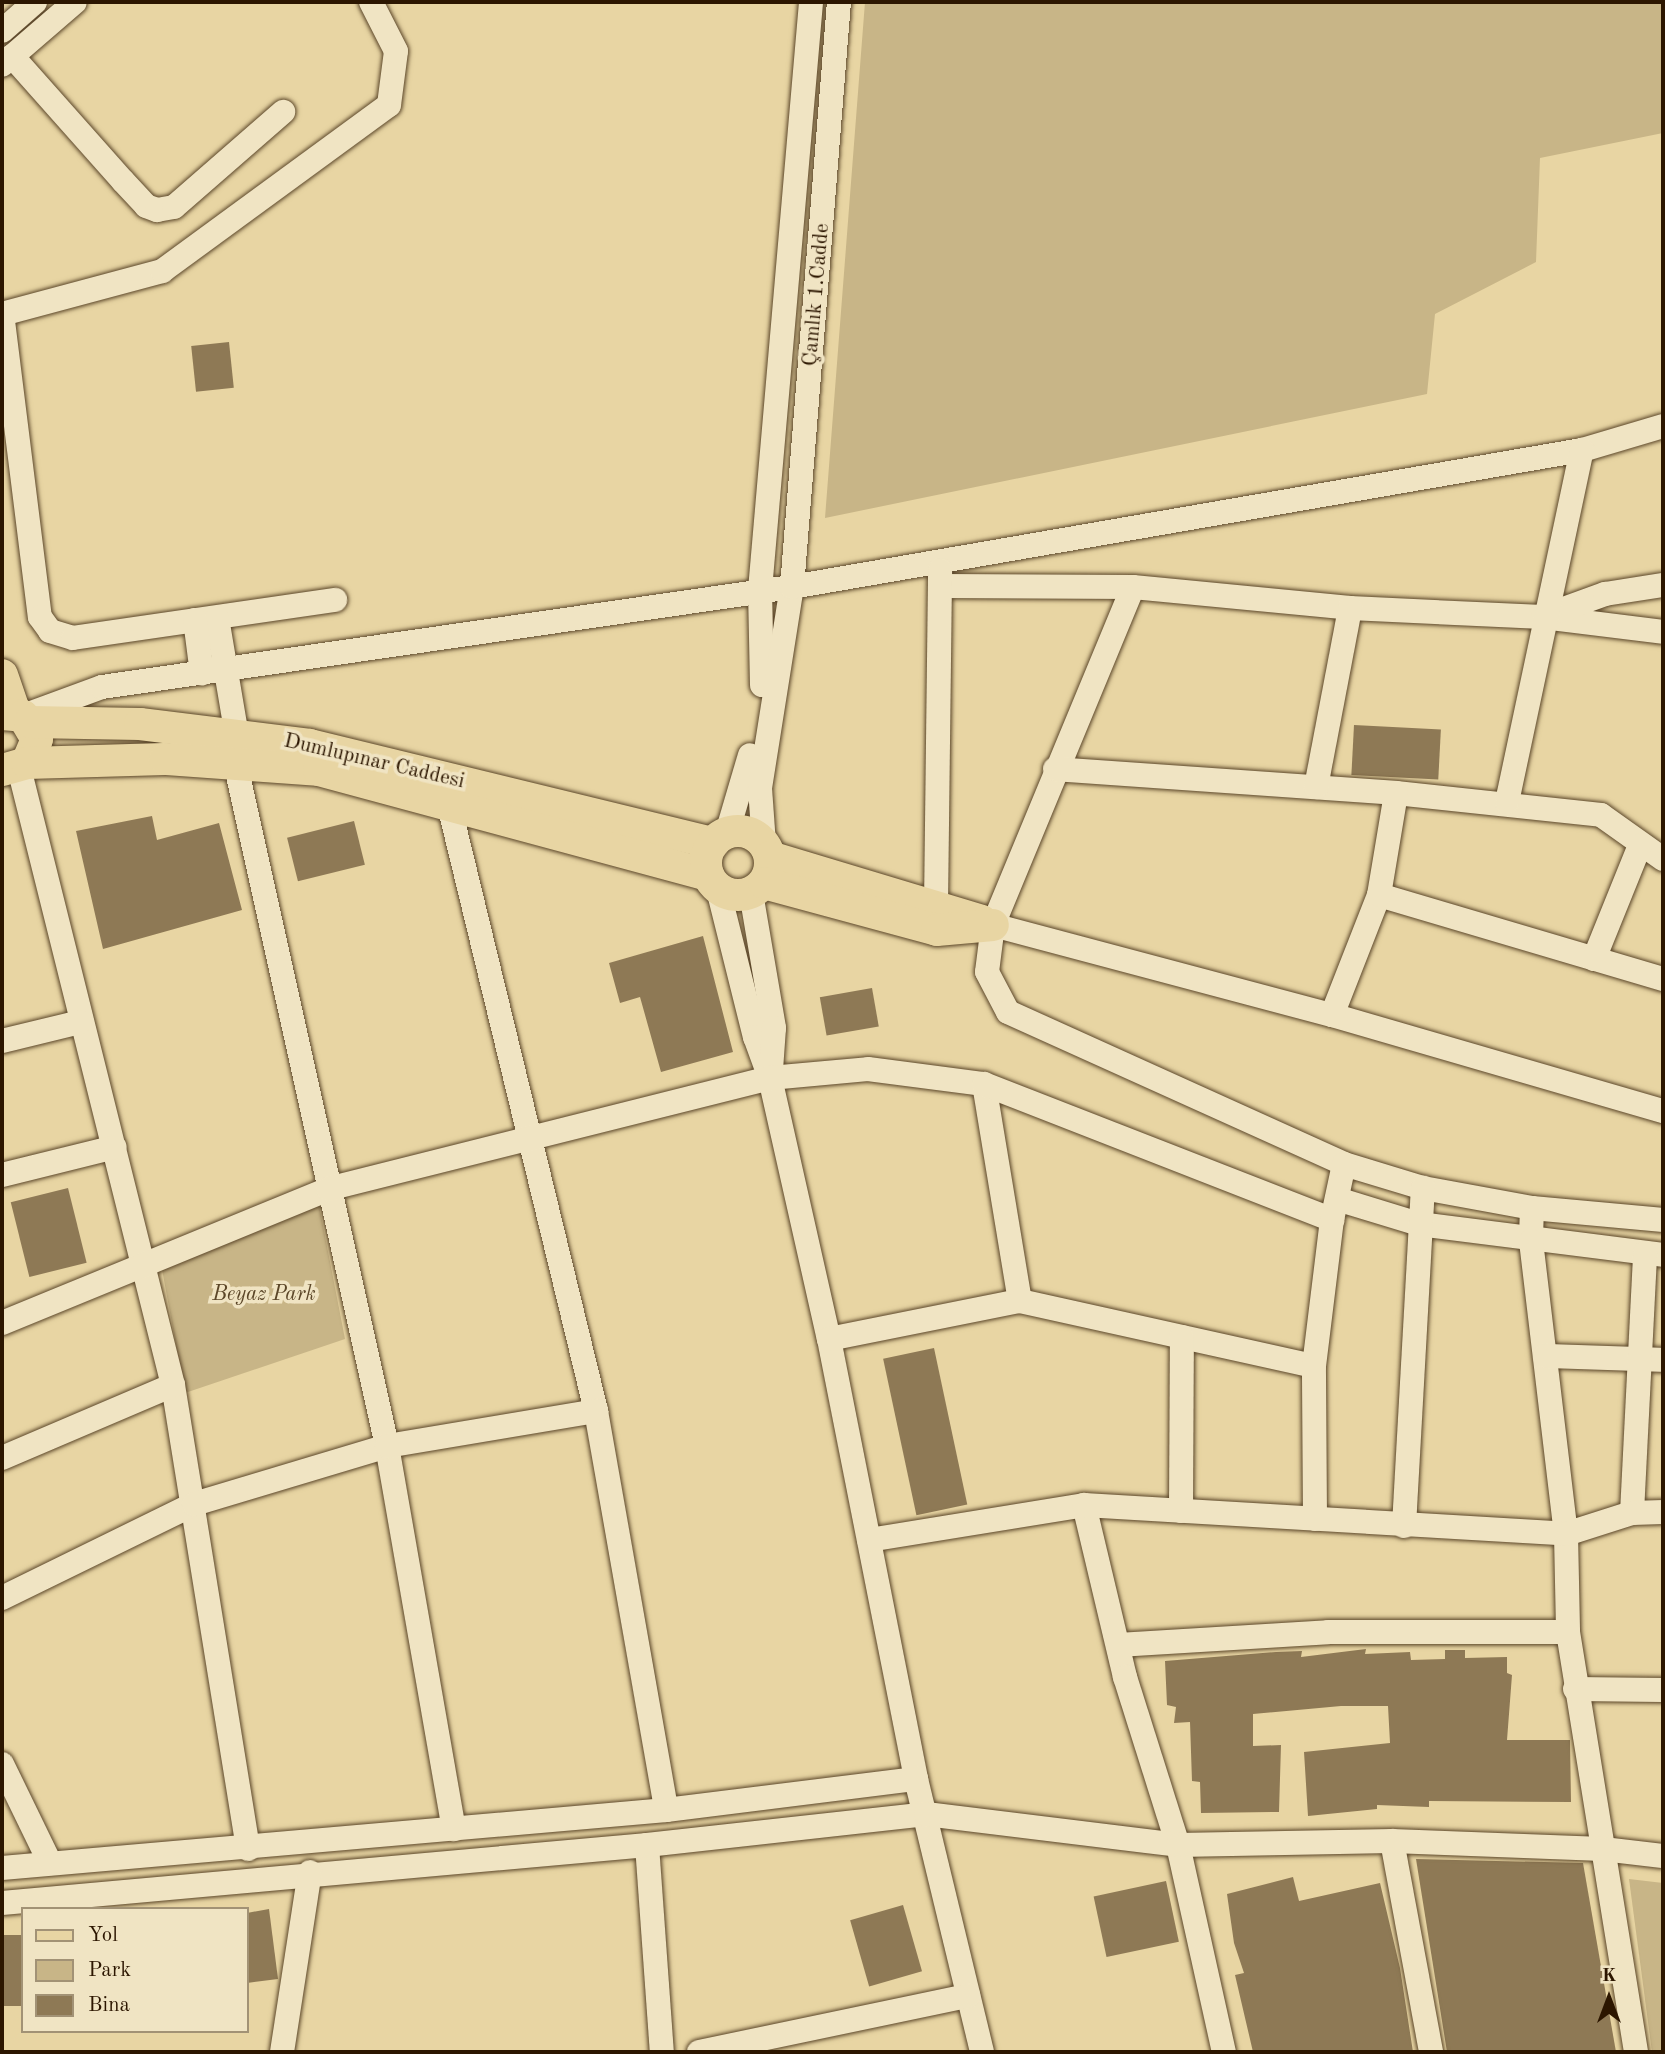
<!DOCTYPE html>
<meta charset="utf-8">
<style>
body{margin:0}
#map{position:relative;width:1665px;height:2054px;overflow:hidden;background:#e8d5a3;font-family:"Old Standard TT",serif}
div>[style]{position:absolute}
.green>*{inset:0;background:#c8b587}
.building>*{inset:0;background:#8e7955;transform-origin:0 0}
.roads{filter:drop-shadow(0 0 2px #5b4629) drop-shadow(0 0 2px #5b4629)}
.minor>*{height:24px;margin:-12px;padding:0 12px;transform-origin:12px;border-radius:12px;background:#f0e4c3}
.major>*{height:32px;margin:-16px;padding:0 16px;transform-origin:16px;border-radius:16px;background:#e8d5a3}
.major>.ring{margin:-16px;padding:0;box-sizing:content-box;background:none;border:32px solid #e8d5a3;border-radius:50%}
span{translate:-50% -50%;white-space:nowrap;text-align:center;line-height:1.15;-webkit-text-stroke:7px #f0e4c3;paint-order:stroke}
.street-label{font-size:21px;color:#2c1600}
.park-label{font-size:21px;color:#5b4628;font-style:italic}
.frame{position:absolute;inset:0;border:4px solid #2c1600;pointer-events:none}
.legend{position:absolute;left:21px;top:1907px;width:228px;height:126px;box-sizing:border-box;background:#f0e4c3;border:2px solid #a29275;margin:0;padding:9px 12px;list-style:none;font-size:21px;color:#2c1600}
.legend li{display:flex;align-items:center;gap:14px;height:35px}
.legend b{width:35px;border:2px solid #a29275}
.north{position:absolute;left:1574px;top:1963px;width:70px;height:70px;-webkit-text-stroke:5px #f0e4c3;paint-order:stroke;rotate:0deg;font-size:19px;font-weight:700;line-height:28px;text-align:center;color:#2c1600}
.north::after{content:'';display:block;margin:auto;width:24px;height:32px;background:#2c1600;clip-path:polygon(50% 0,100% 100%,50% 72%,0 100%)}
</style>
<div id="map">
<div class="green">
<div style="clip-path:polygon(865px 2px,1663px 2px,1663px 133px,1540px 158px,1536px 262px,1435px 314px,1427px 394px,825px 518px)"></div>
<div style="clip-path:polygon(318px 1200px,345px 1339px,185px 1393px,161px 1264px)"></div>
<div style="clip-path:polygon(1629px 1879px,1663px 1883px,1663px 2052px,1652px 2052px)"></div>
</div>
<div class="building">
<div style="left:229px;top:342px;width:46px;height:38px;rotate:84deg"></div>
<div style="left:1354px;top:725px;width:87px;height:50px;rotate:3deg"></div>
<div style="clip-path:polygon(152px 816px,157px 840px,219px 823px,242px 910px,103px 949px,76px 831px)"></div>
<div style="left:354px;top:821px;width:45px;height:69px;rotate:76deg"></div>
<div style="clip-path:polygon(703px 936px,733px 1052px,661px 1072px,640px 997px,620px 1003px,609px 963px)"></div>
<div style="left:872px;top:988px;width:39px;height:53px;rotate:80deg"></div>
<div style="left:68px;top:1188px;width:77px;height:59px;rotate:76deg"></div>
<div style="left:934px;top:1348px;width:160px;height:52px;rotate:78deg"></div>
<div style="clip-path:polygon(1366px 1649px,1365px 1654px,1410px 1652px,1411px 1660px,1445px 1659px,1445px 1650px,1465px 1650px,1465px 1658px,1507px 1657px,1507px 1673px,1512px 1675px,1507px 1740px,1570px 1740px,1571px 1802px,1429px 1801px,1429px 1807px,1377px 1805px,1377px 1809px,1308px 1816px,1304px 1752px,1390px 1743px,1388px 1706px,1341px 1706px,1253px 1714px,1253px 1746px,1281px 1745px,1279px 1812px,1201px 1813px,1200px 1782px,1192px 1781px,1190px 1722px,1174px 1723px,1176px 1707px,1167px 1705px,1165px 1661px,1276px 1652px,1302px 1651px,1301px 1657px)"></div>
<div style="clip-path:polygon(1416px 1859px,1583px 1863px,1616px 2052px,1447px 2052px)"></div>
<div style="clip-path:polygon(1293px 1877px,1299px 1901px,1380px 1883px,1400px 1968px,1413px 2052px,1253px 2052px,1235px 1975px,1244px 1973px,1234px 1943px,1227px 1894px)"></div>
<div style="left:1166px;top:1881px;width:62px;height:74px;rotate:78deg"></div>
<div style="left:903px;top:1905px;width:69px;height:55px;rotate:74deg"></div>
<div style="clip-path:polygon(269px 1909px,278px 1979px,247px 1983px,247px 1913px)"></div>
<div style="left:23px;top:1935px;width:71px;height:21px;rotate:90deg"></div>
</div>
<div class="roads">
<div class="minor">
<div style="left:2px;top:31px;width:44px;rotate:-41.3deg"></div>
<div style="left:12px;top:56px;width:167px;rotate:48.4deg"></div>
<div style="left:123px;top:181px;width:34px;rotate:47deg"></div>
<div style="left:146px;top:206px;width:12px;rotate:20deg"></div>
<div style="left:157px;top:210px;width:17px;rotate:-10deg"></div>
<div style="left:174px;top:207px;width:145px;rotate:-41.1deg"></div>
<div style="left:2px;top:65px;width:96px;rotate:-40.8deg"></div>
<div style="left:2px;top:313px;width:306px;rotate:82.9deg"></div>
<div style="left:40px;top:617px;width:17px;rotate:54deg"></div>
<div style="left:50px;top:631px;width:24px;rotate:17deg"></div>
<div style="left:73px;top:638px;width:265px;rotate:-8.3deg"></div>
<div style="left:2px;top:314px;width:166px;rotate:-15deg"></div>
<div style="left:162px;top:271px;width:281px;rotate:-36.2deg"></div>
<div style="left:389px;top:105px;width:54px;rotate:-82.6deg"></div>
<div style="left:396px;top:51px;width:55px;rotate:-117deg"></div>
<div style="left:941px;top:586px;width:192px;rotate:0.3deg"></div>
<div style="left:1133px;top:587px;width:218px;rotate:5.5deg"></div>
<div style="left:1350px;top:608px;width:193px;rotate:2.7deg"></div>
<div style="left:1543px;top:617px;width:121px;rotate:7.1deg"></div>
<div style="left:1133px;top:587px;width:366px;rotate:112.5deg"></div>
<div style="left:993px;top:925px;width:47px;rotate:97.3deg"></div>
<div style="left:987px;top:972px;width:45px;rotate:62.3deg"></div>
<div style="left:1008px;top:1012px;width:369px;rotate:24.3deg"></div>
<div style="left:1344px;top:1164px;width:83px;rotate:16.9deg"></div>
<div style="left:1423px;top:1188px;width:111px;rotate:10.4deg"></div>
<div style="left:1532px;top:1208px;width:132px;rotate:5.2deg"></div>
<div style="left:1547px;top:615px;width:62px;rotate:-19.9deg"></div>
<div style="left:1605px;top:594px;width:59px;rotate:-8.8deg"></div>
<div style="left:217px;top:618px;width:120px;rotate:80.4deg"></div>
<div style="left:237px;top:736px;width:26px;rotate:94deg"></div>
<div style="left:235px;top:762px;width:701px;rotate:77.47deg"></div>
<div style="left:387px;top:1446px;width:389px;rotate:80.1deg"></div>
<div style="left:195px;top:620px;width:54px;rotate:82.6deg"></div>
<div style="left:762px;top:685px;width:95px;rotate:-91.2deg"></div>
<div style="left:760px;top:590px;width:590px;rotate:-85.04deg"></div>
<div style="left:23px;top:716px;width:84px;rotate:-20.2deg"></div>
<div style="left:102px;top:687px;width:697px;rotate:-8.25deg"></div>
<div style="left:792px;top:587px;width:802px;rotate:-9.84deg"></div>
<div style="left:1582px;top:450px;width:84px;rotate:-16.5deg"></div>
<div style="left:19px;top:768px;width:636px;rotate:75.99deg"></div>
<div style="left:173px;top:1385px;width:470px;rotate:80.8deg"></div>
<div style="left:1055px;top:769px;width:342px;rotate:4deg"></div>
<div style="left:1396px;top:793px;width:206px;rotate:6.1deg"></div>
<div style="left:1601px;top:815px;width:76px;rotate:35.4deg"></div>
<div style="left:1316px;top:787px;width:182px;rotate:-79.2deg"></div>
<div style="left:1507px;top:802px;width:360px;rotate:-78deg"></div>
<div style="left:449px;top:805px;width:624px;rotate:76.36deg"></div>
<div style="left:596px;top:1411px;width:405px;rotate:80deg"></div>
<div style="left:727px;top:833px;width:81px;rotate:-73.6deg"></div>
<div style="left:764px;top:844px;width:56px;rotate:-94.1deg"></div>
<div style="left:760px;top:788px;width:204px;rotate:-81deg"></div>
<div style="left:792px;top:587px;width:587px;rotate:-85.41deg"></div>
<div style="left:718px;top:889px;width:153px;rotate:76deg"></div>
<div style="left:755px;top:1037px;width:44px;rotate:69.9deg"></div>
<div style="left:770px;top:1078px;width:268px;rotate:77.3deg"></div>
<div style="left:829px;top:1339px;width:449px;rotate:78.8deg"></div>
<div style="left:916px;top:1779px;width:281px;rotate:76.4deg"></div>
<div style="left:751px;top:893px;width:137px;rotate:80.3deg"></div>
<div style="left:774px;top:1028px;width:42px;rotate:94.1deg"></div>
<div style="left:1379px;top:895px;width:296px;rotate:16.5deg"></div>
<div style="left:936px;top:906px;width:336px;rotate:-89.3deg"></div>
<div style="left:993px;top:925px;width:351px;rotate:14.9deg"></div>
<div style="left:1332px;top:1015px;width:345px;rotate:16.2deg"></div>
<div style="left:1594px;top:959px;width:123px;rotate:-68deg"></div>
<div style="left:1332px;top:1015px;width:129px;rotate:-68.6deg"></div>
<div style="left:1379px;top:895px;width:103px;rotate:-80.5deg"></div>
<div style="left:2px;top:1041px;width:80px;rotate:-13.7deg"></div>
<div style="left:984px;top:1084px;width:220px;rotate:80.6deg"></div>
<div style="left:2px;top:1175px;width:116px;rotate:-13.9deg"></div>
<div style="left:1337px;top:1199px;width:86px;rotate:17deg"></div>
<div style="left:1419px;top:1224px;width:246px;rotate:7.2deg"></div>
<div style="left:1532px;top:1208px;width:33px;rotate:92deg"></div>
<div style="left:1531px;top:1241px;width:295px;rotate:83.2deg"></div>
<div style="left:1566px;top:1534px;width:98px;rotate:88.8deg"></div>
<div style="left:1568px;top:1632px;width:425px;rotate:80.8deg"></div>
<div style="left:2px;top:1323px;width:352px;rotate:-22.3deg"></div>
<div style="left:328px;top:1189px;width:456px;rotate:-14.1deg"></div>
<div style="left:770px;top:1078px;width:98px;rotate:-5.2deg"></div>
<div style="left:868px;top:1069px;width:117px;rotate:7.4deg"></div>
<div style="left:984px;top:1084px;width:374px;rotate:21.3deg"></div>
<div style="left:829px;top:1339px;width:195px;rotate:-11.3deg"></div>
<div style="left:1020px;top:1301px;width:301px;rotate:12.5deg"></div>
<div style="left:1545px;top:1356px;width:118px;rotate:1.9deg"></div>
<div style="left:2px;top:1458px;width:186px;rotate:-23.1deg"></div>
<div style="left:1084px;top:1505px;width:177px;rotate:76.6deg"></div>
<div style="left:1125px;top:1677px;width:176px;rotate:72.5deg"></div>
<div style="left:1178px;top:1845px;width:212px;rotate:77.5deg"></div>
<div style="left:1181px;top:1511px;width:174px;rotate:-89.7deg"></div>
<div style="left:1632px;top:1513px;width:260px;rotate:-87.1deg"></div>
<div style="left:1315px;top:1519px;width:153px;rotate:-90.4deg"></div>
<div style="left:1314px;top:1366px;width:147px;rotate:-83deg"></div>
<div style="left:1332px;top:1220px;width:57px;rotate:-77.9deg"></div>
<div style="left:1404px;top:1526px;width:339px;rotate:-86.8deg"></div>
<div style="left:869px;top:1540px;width:218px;rotate:-9.2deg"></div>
<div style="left:1084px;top:1505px;width:483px;rotate:3.4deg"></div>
<div style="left:1566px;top:1534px;width:69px;rotate:-17.7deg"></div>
<div style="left:1632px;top:1513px;width:31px;rotate:-2deg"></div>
<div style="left:2px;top:1598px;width:214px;rotate:-26.1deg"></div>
<div style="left:194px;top:1504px;width:202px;rotate:-16.7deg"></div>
<div style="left:387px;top:1446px;width:212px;rotate:-9.5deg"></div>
<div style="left:1118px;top:1645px;width:210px;rotate:-3.5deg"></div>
<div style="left:1328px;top:1632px;width:240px"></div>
<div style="left:1575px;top:1689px;width:88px;rotate:0.7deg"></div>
<div style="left:2px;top:1764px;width:110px;rotate:64.1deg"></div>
<div style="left:1392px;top:1841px;width:215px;rotate:79.5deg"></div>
<div style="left:647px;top:1845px;width:208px;rotate:85.9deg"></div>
<div style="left:2px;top:1868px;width:667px;rotate:-4.99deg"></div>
<div style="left:666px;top:1810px;width:252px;rotate:-7.1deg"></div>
<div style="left:2px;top:1903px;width:648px;rotate:-5.14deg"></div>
<div style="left:647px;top:1845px;width:281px;rotate:-6.3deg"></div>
<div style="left:926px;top:1814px;width:254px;rotate:7deg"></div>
<div style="left:1178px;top:1845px;width:214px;rotate:-1.1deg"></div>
<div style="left:1392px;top:1841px;width:211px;rotate:2.2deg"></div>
<div style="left:1603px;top:1849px;width:60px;rotate:6.7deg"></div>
<div style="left:282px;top:2052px;width:182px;rotate:-81.2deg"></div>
<div style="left:699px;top:2052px;width:275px;rotate:-11.8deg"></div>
</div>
<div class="major">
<div style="left:2px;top:675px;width:40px;rotate:71.1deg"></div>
<div style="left:2px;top:714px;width:21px;rotate:5deg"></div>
<div style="left:23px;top:716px;width:27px;rotate:59deg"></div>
<div style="left:37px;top:739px;width:26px;rotate:113deg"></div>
<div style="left:27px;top:763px;width:26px;rotate:164deg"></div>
<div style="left:30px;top:722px;width:110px;rotate:1deg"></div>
<div style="left:140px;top:724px;width:171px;rotate:7deg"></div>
<div style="left:310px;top:745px;width:415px;rotate:13.7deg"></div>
<div style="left:27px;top:763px;width:138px;rotate:-1.7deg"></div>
<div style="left:165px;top:759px;width:154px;rotate:4.1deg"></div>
<div style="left:319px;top:770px;width:403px;rotate:15.1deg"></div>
<div class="ring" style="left:706px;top:831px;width:32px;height:32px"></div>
<div style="left:770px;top:857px;width:221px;rotate:16.8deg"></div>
<div style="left:764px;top:883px;width:179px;rotate:15.2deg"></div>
<div style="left:937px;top:930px;width:56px;rotate:-5.1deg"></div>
</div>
</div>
<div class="street-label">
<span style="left:817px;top:295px;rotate:-85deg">Çamlık 1.Cadde</span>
<span style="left:374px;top:762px;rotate:13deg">Dumlupınar Caddesi</span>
</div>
<div class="park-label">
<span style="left:264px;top:1295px">Beyaz Park</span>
</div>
<div class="frame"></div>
<ul class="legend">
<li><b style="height:9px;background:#e8d5a3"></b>Yol</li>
<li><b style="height:19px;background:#c8b587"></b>Park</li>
<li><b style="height:19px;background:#8e7955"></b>Bina</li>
</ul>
<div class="north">K</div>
</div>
